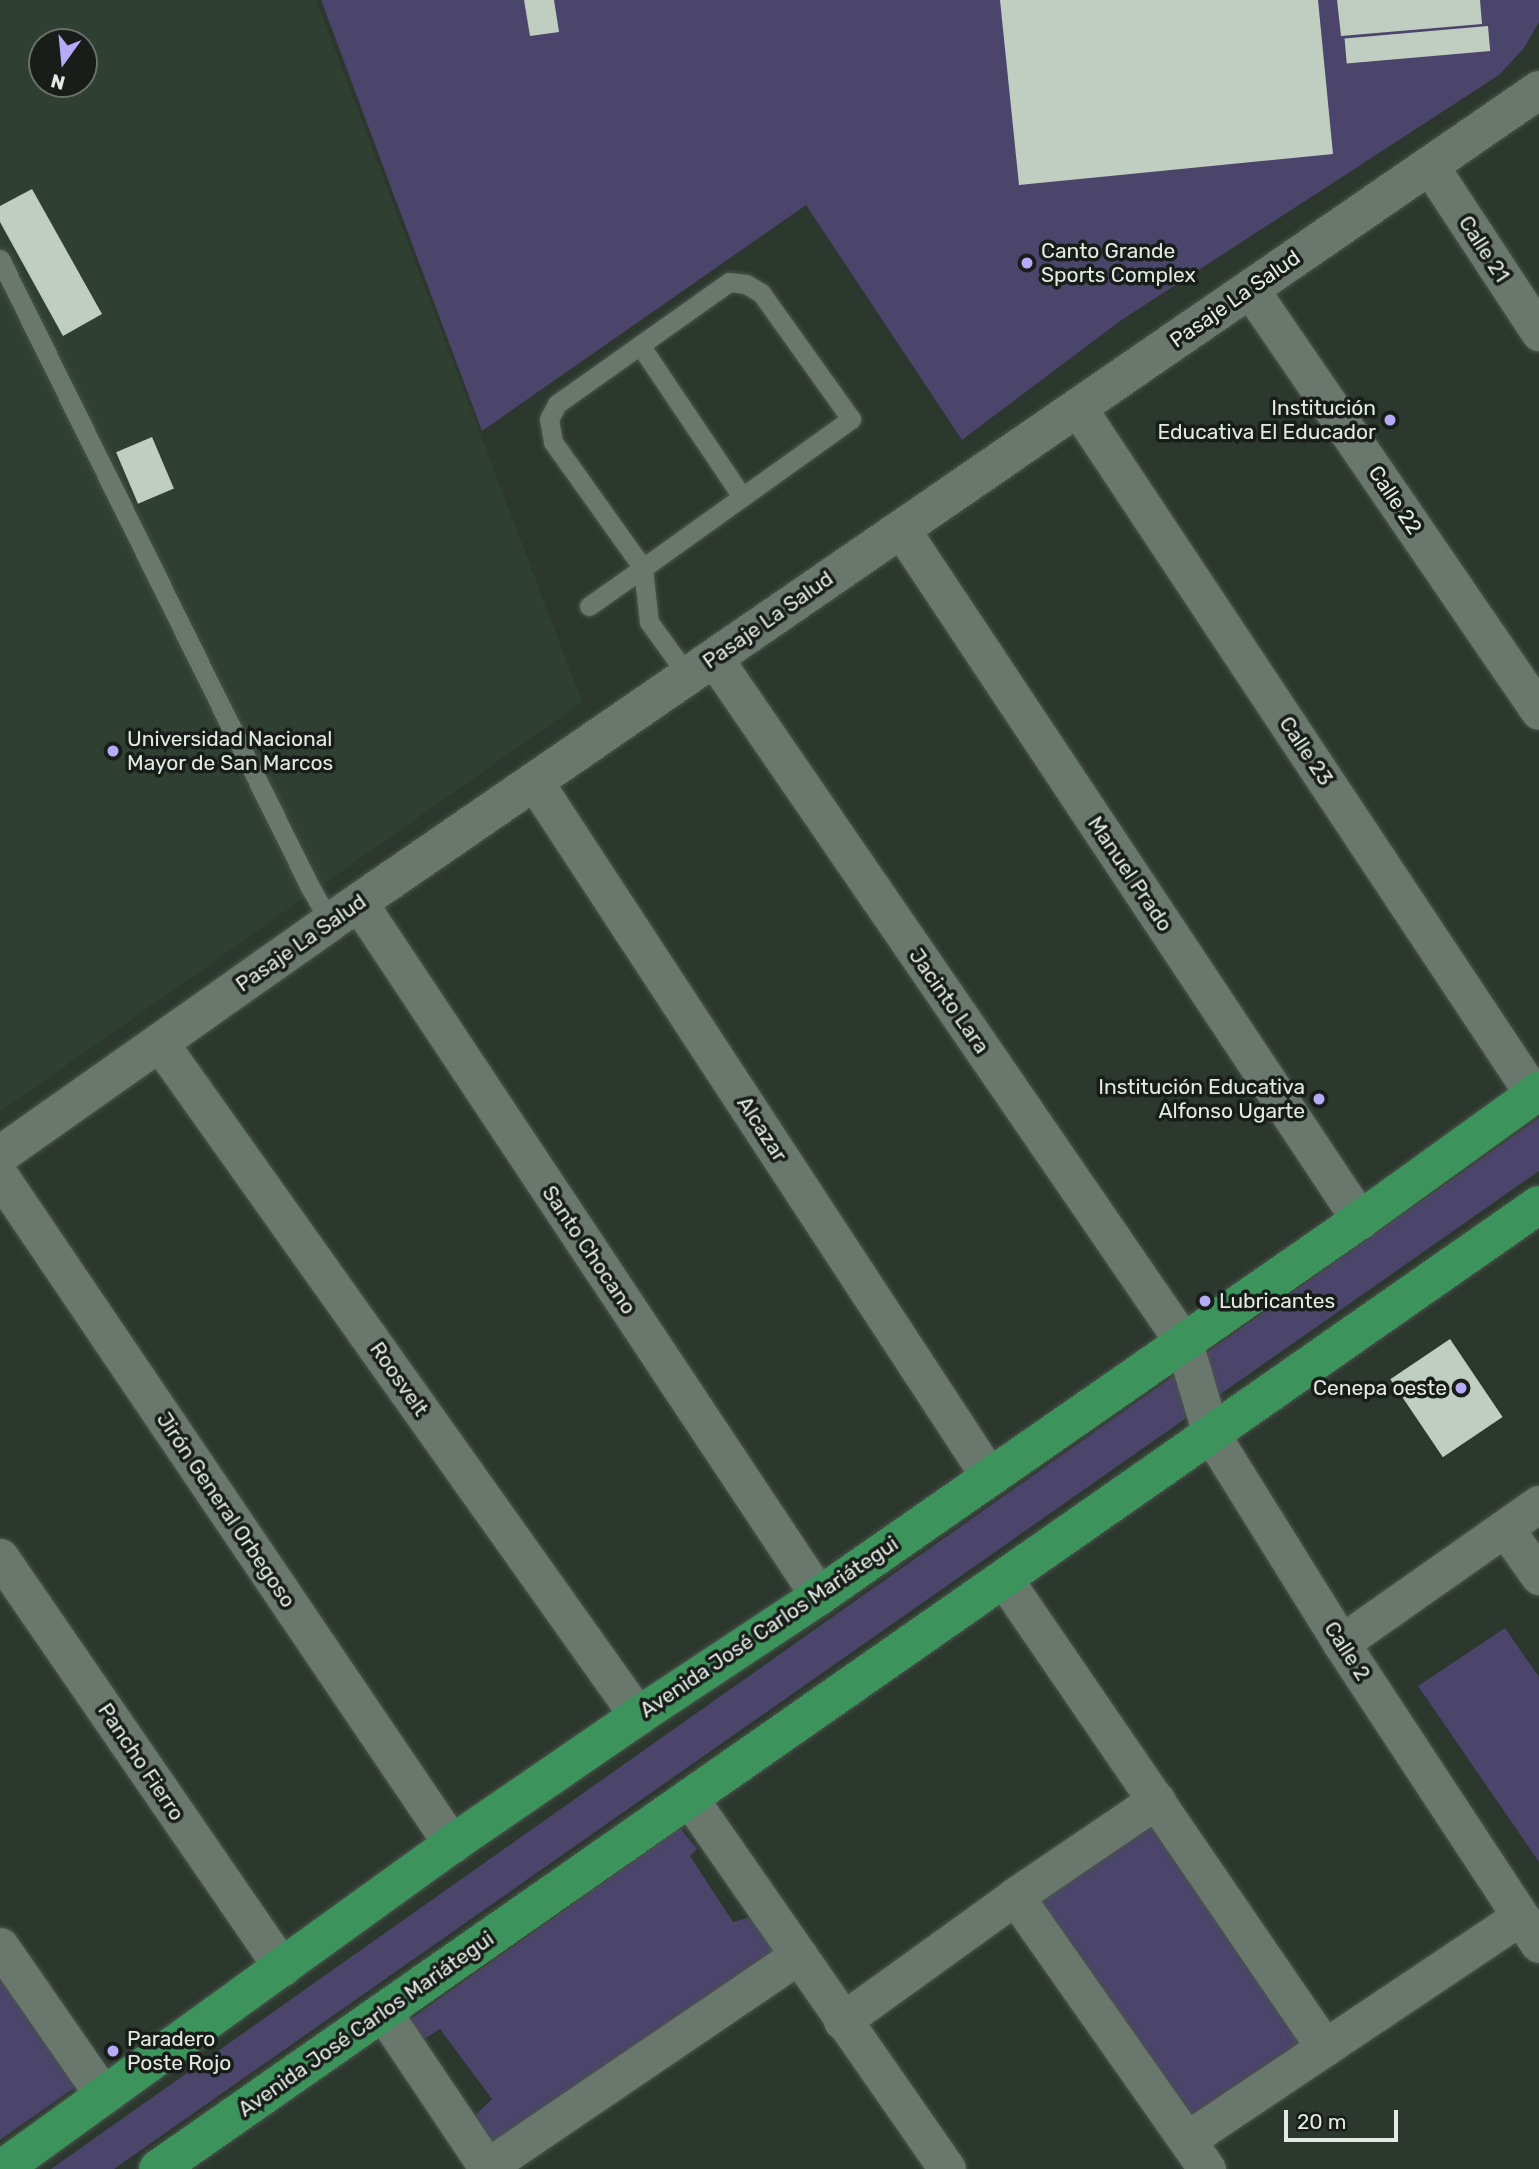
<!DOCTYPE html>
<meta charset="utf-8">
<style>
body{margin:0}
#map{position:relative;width:1539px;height:2169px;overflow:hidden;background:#2c372e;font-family:Rubik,sans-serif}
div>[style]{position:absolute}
.built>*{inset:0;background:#2f4032}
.green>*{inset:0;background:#4b446b;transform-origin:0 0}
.building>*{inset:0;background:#c0cec2;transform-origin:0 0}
.roads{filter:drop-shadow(0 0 2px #4a544b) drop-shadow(0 0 2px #4a544b)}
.service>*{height:19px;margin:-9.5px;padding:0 9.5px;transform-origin:9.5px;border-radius:9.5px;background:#6a776c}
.minor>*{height:37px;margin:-18.5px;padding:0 18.5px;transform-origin:18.5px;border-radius:18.5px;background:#6a776c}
.tertiary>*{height:38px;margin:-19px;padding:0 19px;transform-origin:19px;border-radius:19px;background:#6a776c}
.primary>*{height:38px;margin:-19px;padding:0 19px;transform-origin:19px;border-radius:19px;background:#3c935b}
.dots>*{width:19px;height:19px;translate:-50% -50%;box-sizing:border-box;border:4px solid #181d19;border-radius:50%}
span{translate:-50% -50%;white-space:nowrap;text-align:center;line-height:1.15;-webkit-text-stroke:7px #181d19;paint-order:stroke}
.street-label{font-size:21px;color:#e2eae3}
.poi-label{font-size:21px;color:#e2eae3}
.left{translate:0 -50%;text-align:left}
.right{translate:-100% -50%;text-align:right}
.north{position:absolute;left:28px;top:28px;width:70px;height:70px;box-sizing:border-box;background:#181d19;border:2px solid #696f6a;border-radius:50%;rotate:195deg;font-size:19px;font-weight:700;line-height:28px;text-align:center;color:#e2eae3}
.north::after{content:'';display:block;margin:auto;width:24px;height:32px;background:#b7abf7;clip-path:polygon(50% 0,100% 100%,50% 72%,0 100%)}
.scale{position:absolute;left:1284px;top:2110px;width:114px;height:32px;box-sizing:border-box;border:4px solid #e2eae3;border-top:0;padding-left:9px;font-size:21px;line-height:24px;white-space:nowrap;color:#e2eae3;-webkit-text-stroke:5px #181d19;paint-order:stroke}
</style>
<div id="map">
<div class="built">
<div style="clip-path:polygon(evenodd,0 0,316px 0,582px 702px,0 1112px,0 0,42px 42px,84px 42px,84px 84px,42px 84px,42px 42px)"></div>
</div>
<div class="green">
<div style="clip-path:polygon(321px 0,1539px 0,1539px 22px,1524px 48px,1499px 75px,1120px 321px,962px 440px,806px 205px,482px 431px)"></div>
<div style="clip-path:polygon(1539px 1118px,1539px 1171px,114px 2169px,51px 2169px)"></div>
<div style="clip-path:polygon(1505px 1628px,1539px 1677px,1539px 1862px,1418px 1686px)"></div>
<div style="left:1149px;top:1806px;width:286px;height:152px;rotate:57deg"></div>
<div style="clip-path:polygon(680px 1828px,697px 1849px,690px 1856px,733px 1922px,754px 1916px,782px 1947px,497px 2146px,487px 2144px,469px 2121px,492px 2099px,440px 2029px,418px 2043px,407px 2022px)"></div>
<div style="clip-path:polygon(0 1966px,81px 2083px,0 2140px)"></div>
</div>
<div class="building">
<div style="clip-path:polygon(524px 0,554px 0,559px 32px,530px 36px)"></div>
<div style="clip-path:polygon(1000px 0,1318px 0,1333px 154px,1019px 185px)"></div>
<div style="clip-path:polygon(1337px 0,1480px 0,1482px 24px,1341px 36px)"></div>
<div style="left:1488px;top:26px;width:25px;height:144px;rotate:85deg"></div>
<div style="clip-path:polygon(32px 189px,102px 314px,63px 336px,0 222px,0 206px)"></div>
<div style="left:152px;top:437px;width:56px;height:39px;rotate:67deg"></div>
<div style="left:1450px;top:1339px;width:94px;height:72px;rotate:56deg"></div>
</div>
<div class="roads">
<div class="service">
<div style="left:0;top:259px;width:700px;rotate:63.73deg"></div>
<div style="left:310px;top:887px;width:40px;rotate:60.3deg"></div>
<div style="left:640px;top:345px;width:183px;rotate:56.1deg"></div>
<div style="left:589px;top:606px;width:66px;rotate:-35.1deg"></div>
<div style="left:643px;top:568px;width:256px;rotate:-35.6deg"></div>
<div style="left:851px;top:419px;width:155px;rotate:-125.5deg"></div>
<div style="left:761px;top:293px;width:17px;rotate:-149deg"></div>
<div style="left:746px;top:284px;width:17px;rotate:-173deg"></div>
<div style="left:729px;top:282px;width:211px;rotate:144.7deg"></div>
<div style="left:557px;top:404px;width:17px;rotate:118deg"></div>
<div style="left:549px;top:419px;width:23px;rotate:80deg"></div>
<div style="left:553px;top:442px;width:155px;rotate:54.5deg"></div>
<div style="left:643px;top:568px;width:54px;rotate:83.7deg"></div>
<div style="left:649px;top:622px;width:67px;rotate:54.2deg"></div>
</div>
<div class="minor">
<div style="left:1430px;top:166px;width:199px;rotate:56.7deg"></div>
<div style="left:1250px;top:289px;width:511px;rotate:55.6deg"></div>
<div style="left:1078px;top:408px;width:825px;rotate:56.43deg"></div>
<div style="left:901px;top:529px;width:830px;rotate:56.41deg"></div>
<div style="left:714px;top:658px;width:831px;rotate:55.54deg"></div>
<div style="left:1184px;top:1343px;width:95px;rotate:73.5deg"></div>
<div style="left:1211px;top:1434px;width:246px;rotate:58.1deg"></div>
<div style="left:1341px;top:1643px;width:360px;rotate:56.7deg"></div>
<div style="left:534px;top:781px;width:831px;rotate:56.79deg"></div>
<div style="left:359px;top:903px;width:832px;rotate:56.42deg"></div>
<div style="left:159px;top:1042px;width:827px;rotate:54.6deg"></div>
<div style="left:0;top:1176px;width:807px;rotate:55.92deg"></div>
<div style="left:1505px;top:1528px;width:59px;rotate:54.7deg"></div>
<div style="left:0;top:1557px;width:498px;rotate:55.5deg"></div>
<div style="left:1004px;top:1579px;width:568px;rotate:55.61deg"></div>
<div style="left:1341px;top:1643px;width:242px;rotate:-35.1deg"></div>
<div style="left:690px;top:1799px;width:450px;rotate:55.2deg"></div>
<div style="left:1015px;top:1896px;width:334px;rotate:54.9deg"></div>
<div style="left:0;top:1946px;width:181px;rotate:55.3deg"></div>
<div style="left:383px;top:2012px;width:189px;rotate:56.2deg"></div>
<div style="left:842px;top:2021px;width:213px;rotate:-35.8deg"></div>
<div style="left:1015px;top:1896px;width:171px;rotate:-34.2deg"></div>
<div style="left:1188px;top:2139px;width:399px;rotate:-33.8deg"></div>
<div style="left:487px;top:2167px;width:377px;rotate:-34.2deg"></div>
</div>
<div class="tertiary">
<div style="left:0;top:1155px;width:404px;rotate:-35.2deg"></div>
<div style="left:330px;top:922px;width:1468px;rotate:-34.53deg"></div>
</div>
<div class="primary">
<div style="left:2px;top:2169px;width:555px;rotate:-35.84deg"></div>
<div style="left:452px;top:1844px;width:226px;rotate:-34.5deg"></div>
<div style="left:638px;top:1716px;width:217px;rotate:-33.5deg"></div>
<div style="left:819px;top:1596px;width:659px;rotate:-34.8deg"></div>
<div style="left:1360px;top:1220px;width:221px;rotate:-35.8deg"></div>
<div style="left:158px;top:2169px;width:1684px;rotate:-34.92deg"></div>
</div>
</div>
<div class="dots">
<div style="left:1027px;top:263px;background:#b7abf7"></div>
<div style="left:1390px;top:420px;background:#b7abf7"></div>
<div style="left:113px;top:751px;background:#b7abf7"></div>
<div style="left:1319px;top:1099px;background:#b7abf7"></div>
<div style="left:1205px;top:1301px;background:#b7abf7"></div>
<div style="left:1461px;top:1388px;background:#b7abf7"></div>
<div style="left:113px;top:2051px;background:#b7abf7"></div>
</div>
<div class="street-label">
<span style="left:1484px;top:249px;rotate:57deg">Calle 21</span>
<span style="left:1235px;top:299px;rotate:-35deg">Pasaje La Salud</span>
<span style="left:1395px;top:500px;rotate:56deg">Calle 22</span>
<span style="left:768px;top:620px;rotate:-35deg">Pasaje La Salud</span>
<span style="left:1306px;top:751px;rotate:56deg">Calle 23</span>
<span style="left:1130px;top:874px;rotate:56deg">Manuel Prado</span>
<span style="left:301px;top:943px;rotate:-35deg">Pasaje La Salud</span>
<span style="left:949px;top:1001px;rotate:55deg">Jacinto Lara</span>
<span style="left:762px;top:1129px;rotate:57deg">Alcazar</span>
<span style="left:589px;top:1250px;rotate:56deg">Santo Chocano</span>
<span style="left:399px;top:1379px;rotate:55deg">Roosvelt</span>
<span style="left:226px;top:1510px;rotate:56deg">Jirón General Orbegoso</span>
<span style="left:769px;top:1627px;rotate:-34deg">Avenida José Carlos Mariátegui</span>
<span style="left:1347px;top:1651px;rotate:57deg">Calle 2</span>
<span style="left:141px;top:1762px;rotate:56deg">Pancho Fierro</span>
<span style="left:366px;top:2024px;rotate:-35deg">Avenida José Carlos Mariátegui</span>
</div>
<div class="poi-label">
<span class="left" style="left:1041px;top:263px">Canto Grande<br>Sports Complex</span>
<span class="right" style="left:1376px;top:420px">Institución<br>Educativa El Educador</span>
<span class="left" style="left:127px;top:751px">Universidad Nacional<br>Mayor de San Marcos</span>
<span class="right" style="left:1305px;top:1099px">Institución Educativa<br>Alfonso Ugarte</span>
<span class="left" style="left:1219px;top:1301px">Lubricantes</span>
<span class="right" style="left:1447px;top:1388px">Cenepa oeste</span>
<span class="left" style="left:127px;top:2051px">Paradero<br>Poste Rojo</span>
</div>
<div class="north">N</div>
<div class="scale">20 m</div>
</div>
